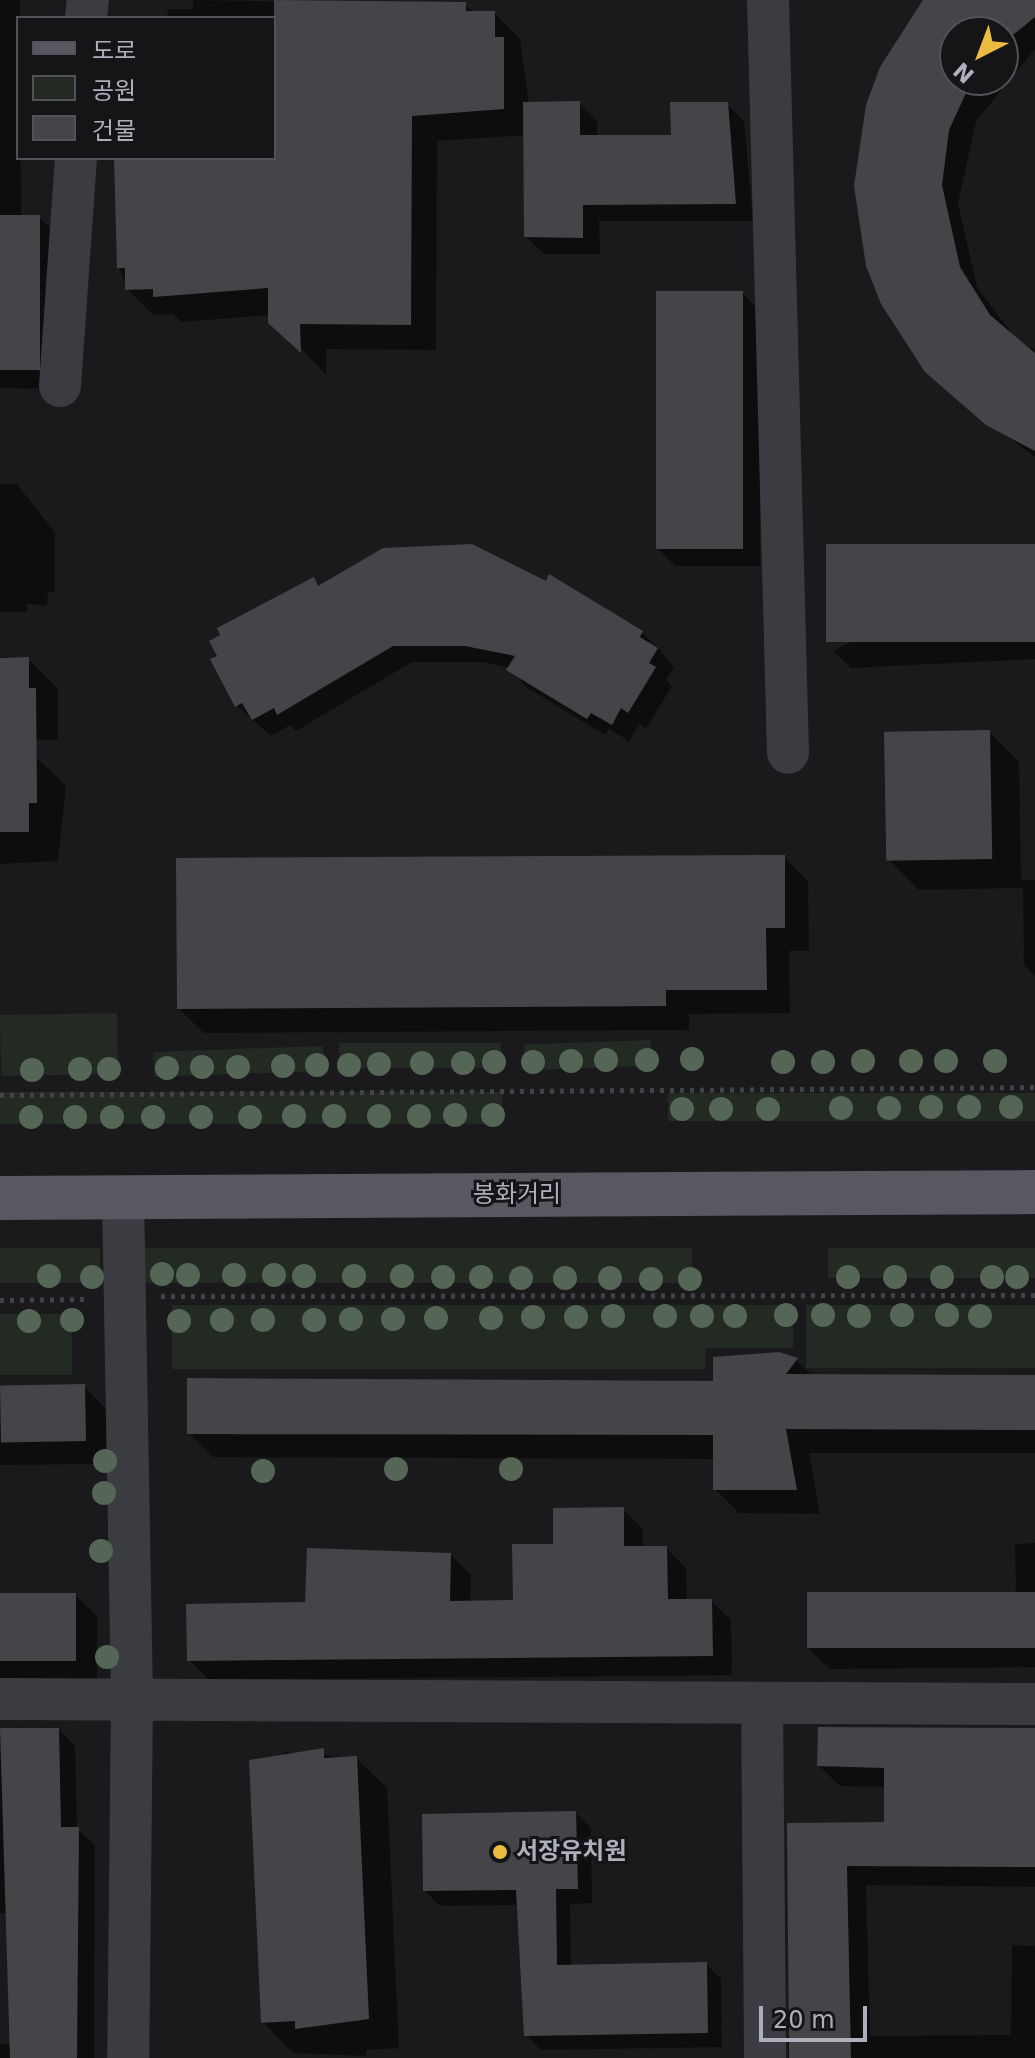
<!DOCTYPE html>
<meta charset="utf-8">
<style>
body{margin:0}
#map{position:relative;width:1035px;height:2058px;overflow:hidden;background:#1a1a1c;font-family:"DejaVu Sans","Noto Sans KR",sans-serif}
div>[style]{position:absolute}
.green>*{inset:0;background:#222a23;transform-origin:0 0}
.shadow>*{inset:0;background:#0007}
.building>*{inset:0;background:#444549;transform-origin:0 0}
.path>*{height:5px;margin-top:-2.5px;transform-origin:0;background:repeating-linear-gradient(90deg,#414348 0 4px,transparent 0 10px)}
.minor>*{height:42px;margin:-21px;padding:0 21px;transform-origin:21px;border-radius:21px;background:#3b3c41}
.major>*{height:44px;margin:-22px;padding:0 22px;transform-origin:22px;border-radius:22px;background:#575860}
.trees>*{width:24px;height:24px;margin:-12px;border-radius:50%;background:#556657}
.dots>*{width:22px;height:22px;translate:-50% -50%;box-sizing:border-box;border:4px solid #151517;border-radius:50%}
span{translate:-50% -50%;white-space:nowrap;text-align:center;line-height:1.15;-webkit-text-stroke:6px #151517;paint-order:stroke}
.street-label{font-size:24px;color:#adb0bb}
.poi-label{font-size:24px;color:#adb0bb;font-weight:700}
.left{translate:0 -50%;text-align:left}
.legend{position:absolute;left:16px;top:16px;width:260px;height:144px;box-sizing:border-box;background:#151517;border:2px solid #525359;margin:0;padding:10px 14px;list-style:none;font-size:24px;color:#adb0bb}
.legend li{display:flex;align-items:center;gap:16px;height:40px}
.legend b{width:40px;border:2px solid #525359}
.north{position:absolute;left:939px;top:16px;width:80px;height:80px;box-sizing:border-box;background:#151517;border:2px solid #525359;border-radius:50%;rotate:222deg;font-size:22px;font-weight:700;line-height:32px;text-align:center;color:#adb0bb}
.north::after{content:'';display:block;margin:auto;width:28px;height:36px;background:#ecbc42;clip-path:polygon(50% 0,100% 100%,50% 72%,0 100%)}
.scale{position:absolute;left:759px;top:2006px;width:108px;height:36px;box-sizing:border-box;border:4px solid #adb0bb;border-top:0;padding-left:10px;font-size:24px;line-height:28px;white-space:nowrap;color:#adb0bb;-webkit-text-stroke:6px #151517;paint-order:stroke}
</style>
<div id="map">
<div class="green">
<div style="left:117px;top:1013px;width:61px;height:117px;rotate:89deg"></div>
<div style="left:651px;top:1040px;width:26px;height:127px;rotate:88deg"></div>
<div style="left:501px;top:1043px;width:25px;height:162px;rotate:90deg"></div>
<div style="left:323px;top:1046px;width:25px;height:170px;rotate:88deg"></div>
<div style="left:502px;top:1092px;width:32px;height:502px;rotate:90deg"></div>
<div style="left:1035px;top:1093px;width:28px;height:367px;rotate:90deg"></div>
<div style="left:0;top:1248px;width:100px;height:35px"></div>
<div style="left:143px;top:1248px;width:549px;height:35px"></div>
<div style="left:828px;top:1248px;width:207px;height:30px"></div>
<div style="clip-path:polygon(172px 1305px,793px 1305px,793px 1348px,706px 1348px,705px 1369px,172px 1369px)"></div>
<div style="left:806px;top:1305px;width:229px;height:63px"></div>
<div style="left:0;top:1314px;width:72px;height:61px"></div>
</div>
<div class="shadow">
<div style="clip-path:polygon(0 0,20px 0,21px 217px,39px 217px,58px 236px,55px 389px,0 388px)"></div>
<div style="clip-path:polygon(193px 0,465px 4px,474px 13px,494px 13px,520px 39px,529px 104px,579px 103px,597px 121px,597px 137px,673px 137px,727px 104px,744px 121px,753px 221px,599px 221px,600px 254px,544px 254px,526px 237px,525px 135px,437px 141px,436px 350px,326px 349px,326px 375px,270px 315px,181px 322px,173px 314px,153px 315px,127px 289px,119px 267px,116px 158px,274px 158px,274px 18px,167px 18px,168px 9px,193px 9px)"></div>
<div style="clip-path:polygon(evenodd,925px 0,1035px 0,1035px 49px,976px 121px,958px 204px,977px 287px,1017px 340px,1035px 350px,1035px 457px,945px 389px,856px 186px,881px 68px,925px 0,955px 32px,1003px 32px,1003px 80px,955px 80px,955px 32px)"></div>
<div style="clip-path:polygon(742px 293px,760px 311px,760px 566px,675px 566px,657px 548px)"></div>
<div style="clip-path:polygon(0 484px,17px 484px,55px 533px,55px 592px,48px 592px,47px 605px,27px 604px,27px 612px,0 612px)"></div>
<div style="clip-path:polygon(472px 546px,642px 633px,660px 650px,674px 667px,666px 680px,672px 686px,646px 729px,639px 724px,629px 741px,609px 729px,605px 735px,526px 687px,510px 668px,484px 662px,412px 662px,296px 731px,290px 725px,271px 736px,237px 706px,313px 579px,320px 587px)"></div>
<div style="clip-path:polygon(1035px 546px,1035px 659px,851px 668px,833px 651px)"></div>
<div style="clip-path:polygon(0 657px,28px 659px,58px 689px,58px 740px,0 738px)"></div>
<div style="clip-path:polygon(989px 732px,1019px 762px,1021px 880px,1035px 880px,1035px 976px,1024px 965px,1023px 888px,919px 890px,889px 860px)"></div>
<div style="clip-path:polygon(36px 757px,66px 786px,58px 861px,0 864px,0 758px)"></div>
<div style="clip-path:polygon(784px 857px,808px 881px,809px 951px,789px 951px,790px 1013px,689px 1014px,689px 1030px,204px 1033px,179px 1009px)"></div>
<div style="clip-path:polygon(796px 1360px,813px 1376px,1035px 1377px,1035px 1453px,809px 1453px,820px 1514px,739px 1513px,715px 1489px,715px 1459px,213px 1457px,189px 1433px,715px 1383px)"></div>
<div style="clip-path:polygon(84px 1386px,107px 1410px,108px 1464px,0 1465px,0 1387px)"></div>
<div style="clip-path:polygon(623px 1509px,643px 1529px,643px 1548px,666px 1548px,686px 1568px,687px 1601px,711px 1601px,731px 1620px,732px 1675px,209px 1680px,189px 1660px,307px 1604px,451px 1555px,471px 1575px,470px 1603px,515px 1602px,555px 1546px)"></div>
<div style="clip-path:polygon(1035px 1543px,1035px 1667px,830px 1669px,809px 1649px,1016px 1594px,1015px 1544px)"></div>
<div style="clip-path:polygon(0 1595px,75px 1595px,97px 1616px,97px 1682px,0 1682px)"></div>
<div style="clip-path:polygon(1035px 1729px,1035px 1887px,866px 1885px,870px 2036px,1011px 2035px,1012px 1945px,1035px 1946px,1035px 2058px,788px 2058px,789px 1825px,886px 1824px,886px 1787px,840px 1786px,819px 1766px)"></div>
<div style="clip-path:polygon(0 1730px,59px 1730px,75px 1746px,77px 1829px,95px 1845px,94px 2058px,0 2058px,0 2044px,12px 2044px,10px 1913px,0 1913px)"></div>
<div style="clip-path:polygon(284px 1752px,356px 1758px,387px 1788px,399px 2048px,366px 2050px,366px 2056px,293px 2053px,263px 2022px)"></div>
<div style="clip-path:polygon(576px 1813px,591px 1828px,592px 1903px,570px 1904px,571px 1966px,706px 1964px,721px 1979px,722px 2047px,541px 2050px,526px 2035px,519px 1905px,440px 1906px,425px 1891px)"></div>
</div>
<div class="building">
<div style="clip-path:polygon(274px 0,466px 2px,466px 11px,495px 11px,495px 37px,504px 37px,504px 109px,412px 116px,411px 325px,300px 324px,301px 353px,268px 323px,268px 288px,153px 297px,153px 289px,125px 290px,125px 268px,117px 268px,114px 158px,274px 158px)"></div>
<div style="clip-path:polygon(923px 0,1035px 0,1035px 17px,1003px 43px,1003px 32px,955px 32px,955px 80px,972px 80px,949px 130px,942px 185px,960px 267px,990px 315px,1035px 353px,1035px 451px,986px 425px,925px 372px,881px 304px,866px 266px,854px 186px,866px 105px,880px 67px)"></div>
<div style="clip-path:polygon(580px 101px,580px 135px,671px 135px,670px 102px,728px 102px,736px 204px,583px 205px,583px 238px,524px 237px,523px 102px)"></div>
<div style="left:0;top:215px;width:40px;height:155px"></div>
<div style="left:656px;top:291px;width:87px;height:258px"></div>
<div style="clip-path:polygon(472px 544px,546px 581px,549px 574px,643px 631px,640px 637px,658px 648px,649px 663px,656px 667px,628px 713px,621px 708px,612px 725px,591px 713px,587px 719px,506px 670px,515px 656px,465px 646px,393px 646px,277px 715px,274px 708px,252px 720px,242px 703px,235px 707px,210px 659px,217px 656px,209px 641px,220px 635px,217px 628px,314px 577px,318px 586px,383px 548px)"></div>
<div style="left:1035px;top:544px;width:98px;height:209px;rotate:90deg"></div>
<div style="clip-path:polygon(29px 657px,29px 688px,36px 688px,37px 803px,29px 803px,29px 832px,0 832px,0 658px)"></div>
<div style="left:990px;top:730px;width:129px;height:106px;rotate:89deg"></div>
<div style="clip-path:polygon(785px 855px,785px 928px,766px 928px,767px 990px,666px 990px,666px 1006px,177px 1009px,176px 858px)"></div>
<div style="clip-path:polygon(779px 1352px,798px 1358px,786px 1374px,1035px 1375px,1035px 1430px,786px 1429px,797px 1490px,713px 1490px,713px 1435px,187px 1434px,187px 1378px,713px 1381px,713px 1357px)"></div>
<div style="left:85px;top:1384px;width:57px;height:85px;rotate:89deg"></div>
<div style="clip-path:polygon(624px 1507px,624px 1546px,667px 1546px,668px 1599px,712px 1599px,713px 1656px,187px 1661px,186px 1604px,305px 1602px,307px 1548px,451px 1553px,450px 1601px,513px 1600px,512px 1544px,553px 1544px,553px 1508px)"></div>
<div style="left:1035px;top:1592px;width:56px;height:228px;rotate:90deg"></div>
<div style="left:0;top:1593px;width:76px;height:68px"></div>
<div style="clip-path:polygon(818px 1727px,1035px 1728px,1035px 1867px,847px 1866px,851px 2058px,789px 2058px,787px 1823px,884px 1822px,884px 1768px,817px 1766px)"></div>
<div style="clip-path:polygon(0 1728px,59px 1728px,61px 1827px,79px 1827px,77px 2058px,10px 2058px)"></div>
<div style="clip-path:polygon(324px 1748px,324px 1758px,357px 1756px,369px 2019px,295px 2029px,295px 2021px,261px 2023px,249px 1760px)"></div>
<div style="clip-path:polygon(576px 1811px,578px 1889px,556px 1889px,557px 1965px,707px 1962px,708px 2033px,524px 2036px,516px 1890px,423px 1891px,422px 1814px)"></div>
</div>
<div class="path">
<div style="left:0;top:1095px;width:1035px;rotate:-0.44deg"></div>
<div style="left:161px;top:1296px;width:874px;rotate:-0.07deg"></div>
<div style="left:0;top:1300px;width:87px;rotate:-0.7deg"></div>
</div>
<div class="minor">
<div style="left:768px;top:0;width:753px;rotate:88.48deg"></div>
<div style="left:86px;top:18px;width:18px;rotate:-84deg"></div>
<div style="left:60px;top:386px;width:229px;rotate:-86deg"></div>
<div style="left:123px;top:1197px;width:501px;rotate:88.97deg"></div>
<div style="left:132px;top:1698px;width:360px;rotate:90.6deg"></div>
<div style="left:0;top:1699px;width:1035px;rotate:0.28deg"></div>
<div style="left:762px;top:1703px;width:355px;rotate:89.5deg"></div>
</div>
<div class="major">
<div style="left:0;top:1198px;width:1035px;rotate:-0.33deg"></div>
</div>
<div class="trees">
<div style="left:692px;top:1059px"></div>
<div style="left:606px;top:1060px"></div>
<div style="left:647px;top:1060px"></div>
<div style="left:571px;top:1061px"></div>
<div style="left:863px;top:1061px"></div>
<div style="left:911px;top:1061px"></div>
<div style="left:946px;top:1061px"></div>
<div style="left:995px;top:1061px"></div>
<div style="left:494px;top:1062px"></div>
<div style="left:533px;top:1062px"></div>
<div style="left:783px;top:1062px"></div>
<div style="left:823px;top:1062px"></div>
<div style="left:422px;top:1063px"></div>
<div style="left:463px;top:1063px"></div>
<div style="left:379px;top:1064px"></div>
<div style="left:317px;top:1065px"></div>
<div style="left:349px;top:1065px"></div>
<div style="left:283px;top:1066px"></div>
<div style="left:202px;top:1067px"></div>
<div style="left:238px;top:1067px"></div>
<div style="left:167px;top:1068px"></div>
<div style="left:80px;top:1069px"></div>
<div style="left:109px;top:1069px"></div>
<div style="left:32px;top:1070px"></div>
<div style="left:931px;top:1107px"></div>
<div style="left:969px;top:1107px"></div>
<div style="left:1011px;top:1107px"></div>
<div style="left:841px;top:1108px"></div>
<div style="left:889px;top:1108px"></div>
<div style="left:682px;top:1109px"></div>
<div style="left:721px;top:1109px"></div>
<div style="left:768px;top:1109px"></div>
<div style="left:455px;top:1115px"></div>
<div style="left:493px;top:1115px"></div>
<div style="left:294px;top:1116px"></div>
<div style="left:334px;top:1116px"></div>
<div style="left:379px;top:1116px"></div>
<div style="left:419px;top:1116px"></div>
<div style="left:31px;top:1117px"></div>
<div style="left:75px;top:1117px"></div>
<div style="left:112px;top:1117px"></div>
<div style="left:153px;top:1117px"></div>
<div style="left:201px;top:1117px"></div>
<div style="left:250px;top:1117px"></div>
<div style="left:162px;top:1274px"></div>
<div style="left:188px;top:1275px"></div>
<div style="left:234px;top:1275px"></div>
<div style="left:274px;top:1275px"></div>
<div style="left:49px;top:1276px"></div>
<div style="left:304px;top:1276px"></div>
<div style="left:354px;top:1276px"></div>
<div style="left:402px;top:1276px"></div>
<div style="left:92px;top:1277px"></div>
<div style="left:443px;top:1277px"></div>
<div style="left:481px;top:1277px"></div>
<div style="left:848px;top:1277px"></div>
<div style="left:895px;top:1277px"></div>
<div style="left:942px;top:1277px"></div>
<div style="left:992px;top:1277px"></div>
<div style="left:1017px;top:1277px"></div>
<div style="left:521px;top:1278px"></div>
<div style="left:565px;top:1278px"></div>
<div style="left:610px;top:1278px"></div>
<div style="left:651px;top:1279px"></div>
<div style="left:690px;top:1279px"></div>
<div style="left:786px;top:1315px"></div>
<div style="left:823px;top:1315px"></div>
<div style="left:902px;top:1315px"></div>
<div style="left:947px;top:1315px"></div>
<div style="left:613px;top:1316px"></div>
<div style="left:665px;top:1316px"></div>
<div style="left:702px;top:1316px"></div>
<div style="left:735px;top:1316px"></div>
<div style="left:859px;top:1316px"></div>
<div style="left:980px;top:1316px"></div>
<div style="left:533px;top:1317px"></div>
<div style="left:576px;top:1317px"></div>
<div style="left:436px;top:1318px"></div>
<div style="left:491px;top:1318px"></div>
<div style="left:351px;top:1319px"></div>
<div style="left:393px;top:1319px"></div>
<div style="left:72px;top:1320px"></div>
<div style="left:222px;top:1320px"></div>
<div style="left:263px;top:1320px"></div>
<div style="left:314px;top:1320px"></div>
<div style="left:29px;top:1321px"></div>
<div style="left:179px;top:1321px"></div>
<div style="left:105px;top:1461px"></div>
<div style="left:396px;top:1469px"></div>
<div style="left:511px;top:1469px"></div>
<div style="left:263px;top:1471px"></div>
<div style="left:104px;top:1493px"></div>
<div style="left:101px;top:1551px"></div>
<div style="left:107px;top:1657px"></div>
</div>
<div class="dots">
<div style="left:500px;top:1852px;background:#ecbc42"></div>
</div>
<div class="street-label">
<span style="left:517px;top:1195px">봉화거리</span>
</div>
<div class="poi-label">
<span class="left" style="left:516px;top:1852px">서장유치원</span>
</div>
<ul class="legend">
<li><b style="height:10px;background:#575860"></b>도로</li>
<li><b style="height:22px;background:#222a23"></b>공원</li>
<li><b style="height:22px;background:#444549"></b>건물</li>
</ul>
<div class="north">N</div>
<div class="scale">20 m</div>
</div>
